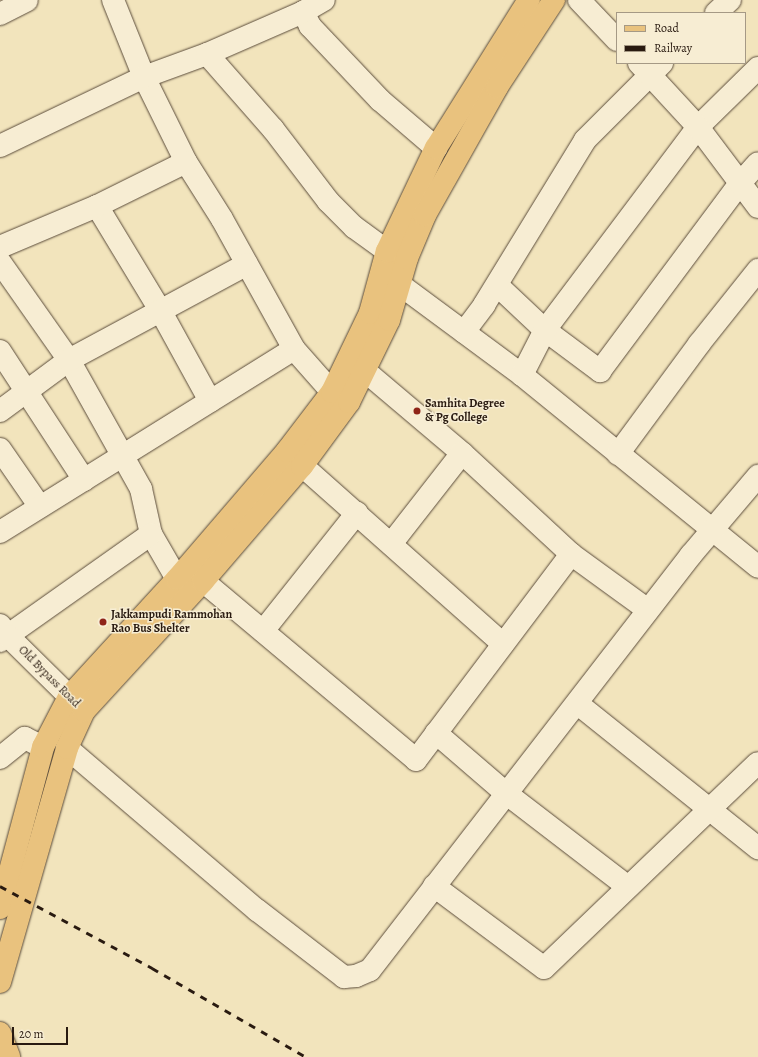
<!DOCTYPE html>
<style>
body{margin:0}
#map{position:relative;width:758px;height:1057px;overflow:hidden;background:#f2e4bc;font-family:Alegreya,serif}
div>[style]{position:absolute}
.roads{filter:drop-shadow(0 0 1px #5b4c3b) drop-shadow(0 0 1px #5b4c3b)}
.minor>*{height:22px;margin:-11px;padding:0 11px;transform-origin:11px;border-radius:11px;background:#f7edd3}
.tertiary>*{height:22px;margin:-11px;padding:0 11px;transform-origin:11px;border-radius:11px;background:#f7edd3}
.secondary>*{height:22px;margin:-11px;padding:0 11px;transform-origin:11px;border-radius:11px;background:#f7edd3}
.primary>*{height:22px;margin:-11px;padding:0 11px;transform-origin:11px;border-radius:11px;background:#e9c27e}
.rail>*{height:3px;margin-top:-1.5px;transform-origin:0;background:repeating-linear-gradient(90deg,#291a10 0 7px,transparent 0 14px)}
.dots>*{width:11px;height:11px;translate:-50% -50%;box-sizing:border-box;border:2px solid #f7edd3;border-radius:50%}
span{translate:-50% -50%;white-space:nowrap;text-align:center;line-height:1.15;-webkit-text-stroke:3px #f7edd3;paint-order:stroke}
.poi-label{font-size:12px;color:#291a10;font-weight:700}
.left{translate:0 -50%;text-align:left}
.street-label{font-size:12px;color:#291a10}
.legend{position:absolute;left:616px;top:12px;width:130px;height:52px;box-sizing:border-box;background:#f7edd3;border:1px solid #a59985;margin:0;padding:5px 7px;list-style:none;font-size:12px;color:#291a10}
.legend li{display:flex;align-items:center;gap:8px;height:20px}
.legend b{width:20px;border:1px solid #a59985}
.scale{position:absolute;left:12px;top:1027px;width:56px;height:18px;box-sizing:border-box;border:2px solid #291a10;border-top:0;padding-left:5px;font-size:12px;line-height:14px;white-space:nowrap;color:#291a10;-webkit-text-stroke:3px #f7edd3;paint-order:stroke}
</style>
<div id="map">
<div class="roads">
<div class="minor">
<div style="left:113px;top:0;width:83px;rotate:68.1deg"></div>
<div style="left:144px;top:77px;width:95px;rotate:63.7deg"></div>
<div style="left:186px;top:162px;width:67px;rotate:57.7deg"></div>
<div style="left:222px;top:219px;width:149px;rotate:61deg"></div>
<div style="left:294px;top:349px;width:57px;rotate:48.5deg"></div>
<div style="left:303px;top:12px;width:16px;rotate:63deg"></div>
<div style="left:310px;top:26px;width:102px;rotate:46.6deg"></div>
<div style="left:380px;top:100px;width:74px;rotate:40.6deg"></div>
<div style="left:716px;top:13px;width:19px;rotate:-43deg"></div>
<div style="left:0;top:14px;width:30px;rotate:-27deg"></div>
<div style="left:207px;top:54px;width:100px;rotate:48.7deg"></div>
<div style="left:273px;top:129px;width:91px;rotate:52.6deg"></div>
<div style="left:328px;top:201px;width:37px;rotate:45deg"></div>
<div style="left:354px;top:227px;width:41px;rotate:36deg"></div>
<div style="left:0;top:146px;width:160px;rotate:-25.6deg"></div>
<div style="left:144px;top:77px;width:67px;rotate:-20.1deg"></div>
<div style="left:207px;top:54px;width:105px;rotate:-23.6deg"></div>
<div style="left:303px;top:12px;width:24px;rotate:-30deg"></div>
<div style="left:97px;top:206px;width:122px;rotate:58.8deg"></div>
<div style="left:160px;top:310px;width:104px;rotate:61.2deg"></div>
<div style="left:0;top:247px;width:105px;rotate:-22.9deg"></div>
<div style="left:97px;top:206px;width:99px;rotate:-26.3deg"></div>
<div style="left:0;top:262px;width:120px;rotate:54.9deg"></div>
<div style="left:69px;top:360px;width:148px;rotate:60.8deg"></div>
<div style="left:141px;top:489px;width:46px;rotate:77.5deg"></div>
<div style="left:151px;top:534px;width:52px;rotate:60deg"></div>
<div style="left:399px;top:284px;width:153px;rotate:36.5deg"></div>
<div style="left:522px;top:375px;width:304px;rotate:39.1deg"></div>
<div style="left:497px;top:285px;width:66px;rotate:43.2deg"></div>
<div style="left:545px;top:330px;width:69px;rotate:36.7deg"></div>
<div style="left:600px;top:371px;width:236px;rotate:-53.3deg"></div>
<div style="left:741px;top:182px;width:25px;rotate:-48deg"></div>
<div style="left:464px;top:332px;width:34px;rotate:-53deg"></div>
<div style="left:484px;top:305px;width:193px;rotate:-58.5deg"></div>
<div style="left:585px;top:140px;width:109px;rotate:-45deg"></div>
<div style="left:0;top:351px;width:154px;rotate:56.9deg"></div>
<div style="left:365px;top:371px;width:127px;rotate:40.2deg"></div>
<div style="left:462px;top:453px;width:149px;rotate:42.8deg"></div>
<div style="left:571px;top:554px;width:95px;rotate:36deg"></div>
<div style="left:522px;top:375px;width:51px;rotate:-62.9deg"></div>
<div style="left:545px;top:330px;width:254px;rotate:-53deg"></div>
<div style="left:698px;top:127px;width:84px;rotate:-44.5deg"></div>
<div style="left:0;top:411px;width:86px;rotate:-36.5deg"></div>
<div style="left:69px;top:360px;width:202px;rotate:-28.3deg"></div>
<div style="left:0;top:449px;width:70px;rotate:55.4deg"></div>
<div style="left:289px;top:454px;width:286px;rotate:41.6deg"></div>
<div style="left:618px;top:454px;width:137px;rotate:-53.6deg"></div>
<div style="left:699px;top:344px;width:95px;rotate:-51.4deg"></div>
<div style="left:0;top:532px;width:346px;rotate:-31.9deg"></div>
<div style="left:391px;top:544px;width:115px;rotate:-52deg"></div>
<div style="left:203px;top:581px;width:278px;rotate:40deg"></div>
<div style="left:416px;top:760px;width:258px;rotate:-53deg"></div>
<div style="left:263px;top:631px;width:151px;rotate:-51.5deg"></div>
<div style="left:0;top:641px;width:185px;rotate:-35.3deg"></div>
<div style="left:578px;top:704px;width:231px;rotate:38.7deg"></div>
<div style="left:436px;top:733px;width:94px;rotate:40.7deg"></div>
<div style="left:507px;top:794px;width:151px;rotate:37.5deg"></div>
<div style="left:67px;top:748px;width:250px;rotate:40.5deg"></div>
<div style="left:257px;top:910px;width:110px;rotate:37.6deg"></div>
<div style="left:344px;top:977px;width:12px;rotate:-5deg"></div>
<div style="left:356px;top:976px;width:15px;rotate:-23deg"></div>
<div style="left:370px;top:970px;width:525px;rotate:-52.28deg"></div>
<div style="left:691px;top:555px;width:104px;rotate:-49.7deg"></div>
<div style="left:0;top:758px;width:32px;rotate:-39deg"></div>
<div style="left:25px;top:738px;width:20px;rotate:27deg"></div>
<div style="left:434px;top:886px;width:137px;rotate:36.7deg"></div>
<div style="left:544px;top:968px;width:296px;rotate:-43.8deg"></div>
</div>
<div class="tertiary">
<div style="left:579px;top:0;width:55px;rotate:46.5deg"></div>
<div style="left:639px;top:63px;width:87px;rotate:47.3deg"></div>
<div style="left:698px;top:127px;width:100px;rotate:53.1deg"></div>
</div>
<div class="secondary">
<div style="left:0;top:625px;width:14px;rotate:54deg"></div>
<div style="left:8px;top:636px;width:105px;rotate:44.6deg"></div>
</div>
<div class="primary">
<div style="left:0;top:908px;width:167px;rotate:-75deg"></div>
<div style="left:43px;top:747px;width:56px;rotate:-62.5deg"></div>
<div style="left:69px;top:697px;width:160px;rotate:-47.5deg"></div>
<div style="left:177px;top:579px;width:169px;rotate:-49.3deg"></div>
<div style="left:287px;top:451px;width:74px;rotate:-52.7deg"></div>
<div style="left:332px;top:392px;width:88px;rotate:-64.3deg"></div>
<div style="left:370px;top:313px;width:64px;rotate:-74.7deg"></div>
<div style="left:387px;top:251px;width:114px;rotate:-64.6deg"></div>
<div style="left:436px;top:148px;width:175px;rotate:-57.9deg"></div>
<div style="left:0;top:982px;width:243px;rotate:-74deg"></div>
<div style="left:67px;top:748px;width:41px;rotate:-65.3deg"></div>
<div style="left:84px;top:711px;width:176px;rotate:-47.5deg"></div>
<div style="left:203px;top:581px;width:152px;rotate:-49.3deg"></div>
<div style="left:302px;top:466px;width:79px;rotate:-53.7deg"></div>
<div style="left:349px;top:402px;width:91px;rotate:-64deg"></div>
<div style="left:389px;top:320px;width:65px;rotate:-73.8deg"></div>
<div style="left:407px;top:258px;width:47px;rotate:-67.3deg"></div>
<div style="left:425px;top:215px;width:147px;rotate:-60.6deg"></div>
<div style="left:497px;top:87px;width:104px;rotate:-56.8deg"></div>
<div style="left:0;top:1033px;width:26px;rotate:69deg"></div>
</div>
</div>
<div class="rail">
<div style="left:0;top:886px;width:173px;rotate:28.3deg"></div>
<div style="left:152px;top:968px;width:178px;rotate:30deg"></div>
</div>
<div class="dots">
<div style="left:417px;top:411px;background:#8f2418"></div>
<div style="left:103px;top:622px;background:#8f2418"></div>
</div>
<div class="poi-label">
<span class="left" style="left:425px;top:411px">Samhita Degree<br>&amp; Pg College</span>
<span class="left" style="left:111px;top:622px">Jakkampudi Rammohan<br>Rao Bus Shelter</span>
</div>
<div class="street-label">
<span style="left:49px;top:677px;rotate:45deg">Old Bypass Road</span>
</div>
<ul class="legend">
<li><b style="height:5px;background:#e9c27e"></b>Road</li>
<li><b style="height:5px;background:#291a10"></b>Railway</li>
</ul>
<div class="scale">20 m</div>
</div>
